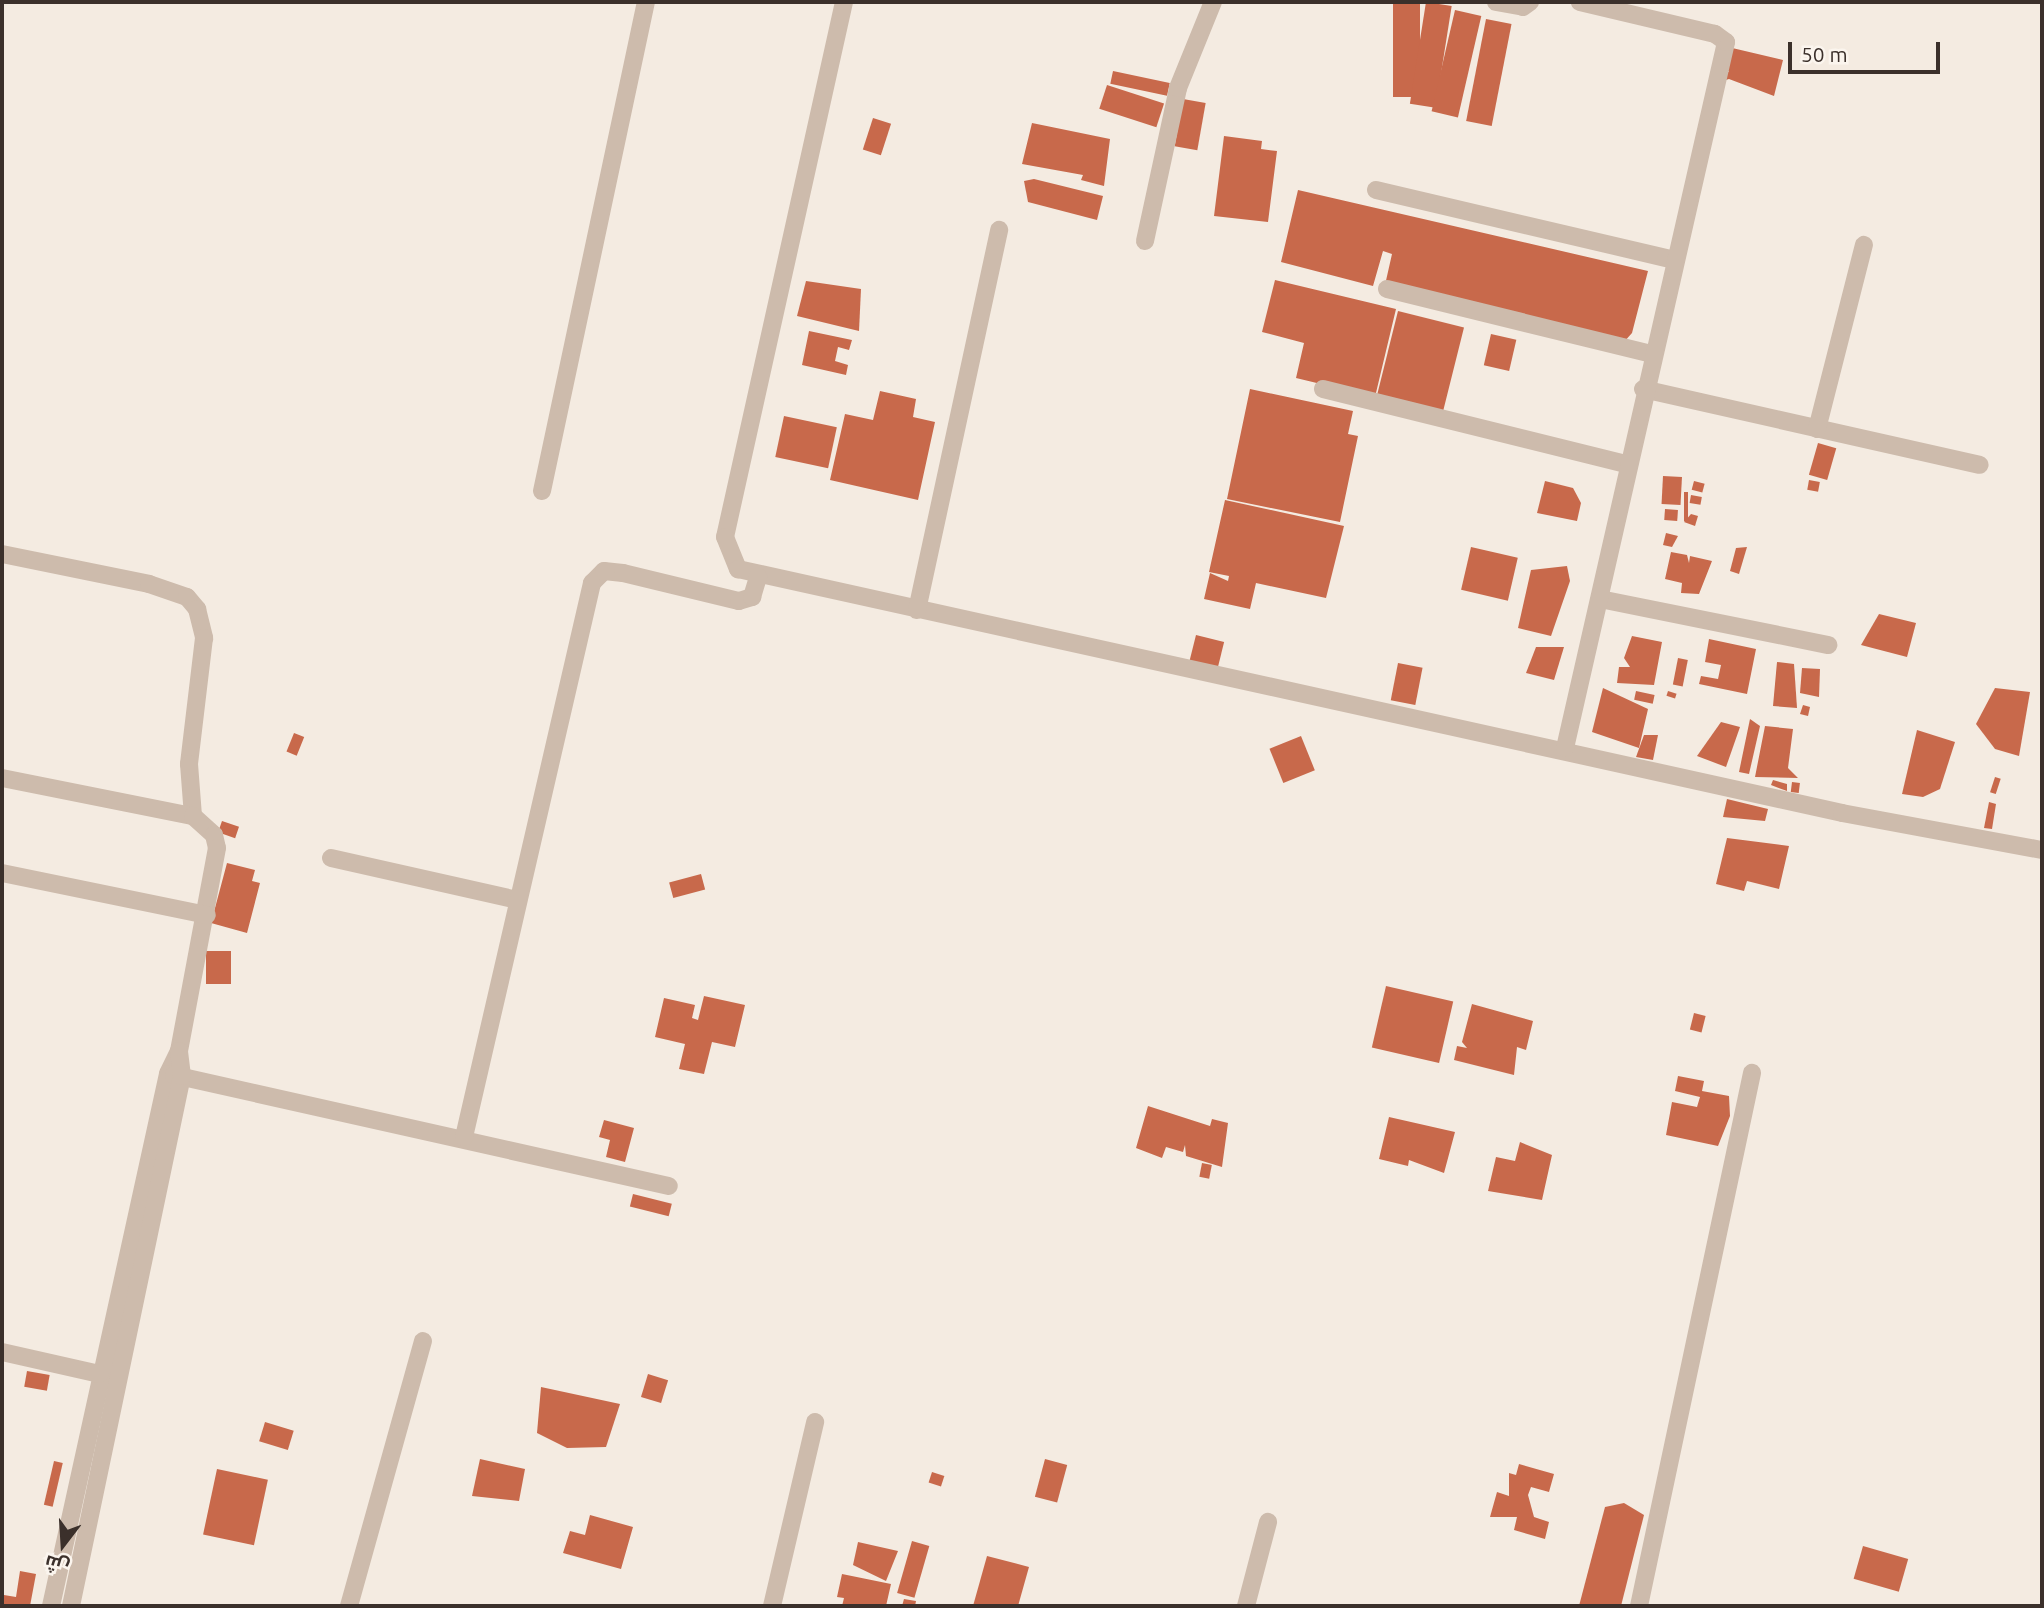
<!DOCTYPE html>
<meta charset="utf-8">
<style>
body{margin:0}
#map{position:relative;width:2044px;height:1608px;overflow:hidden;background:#f4ebe1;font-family:Ubuntu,Cairo,sans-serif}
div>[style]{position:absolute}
.building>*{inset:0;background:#c8694b;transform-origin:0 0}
.street>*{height:18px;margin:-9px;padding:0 9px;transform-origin:9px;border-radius:9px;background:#cdbbac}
span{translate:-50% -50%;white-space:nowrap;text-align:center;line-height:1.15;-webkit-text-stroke:6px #fbf5ee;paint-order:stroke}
.frame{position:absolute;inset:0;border:4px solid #3b302b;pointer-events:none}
.north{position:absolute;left:28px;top:1510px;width:70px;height:70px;-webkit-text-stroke:5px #fbf5ee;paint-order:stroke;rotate:197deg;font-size:19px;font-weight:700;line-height:28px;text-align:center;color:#3b302b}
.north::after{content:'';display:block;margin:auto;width:24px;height:32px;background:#3b302b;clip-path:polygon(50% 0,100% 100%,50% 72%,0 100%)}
.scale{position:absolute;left:1788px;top:42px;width:152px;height:32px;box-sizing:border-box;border:4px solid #3b302b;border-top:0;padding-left:9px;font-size:21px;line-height:24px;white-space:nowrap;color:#3b302b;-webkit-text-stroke:5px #fbf5ee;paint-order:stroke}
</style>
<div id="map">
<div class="building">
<div style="left:1393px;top:2px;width:27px;height:95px"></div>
<div style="left:1426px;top:2px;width:26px;height:103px;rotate:9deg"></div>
<div style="left:1455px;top:10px;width:27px;height:104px;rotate:13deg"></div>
<div style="left:1486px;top:19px;width:26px;height:104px;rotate:11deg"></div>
<div style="clip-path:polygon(1728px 47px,1783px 60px,1774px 96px,1729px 79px,1719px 82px,1722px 70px,1729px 72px,1724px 65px)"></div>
<div style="left:1113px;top:71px;width:58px;height:13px;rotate:12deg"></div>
<div style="left:1107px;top:85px;width:60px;height:25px;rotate:18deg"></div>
<div style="left:1183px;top:99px;width:23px;height:48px;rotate:10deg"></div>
<div style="left:873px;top:118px;width:19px;height:33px;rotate:18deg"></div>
<div style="clip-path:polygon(1032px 123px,1110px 139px,1104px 186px,1081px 180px,1083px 175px,1022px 164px)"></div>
<div style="clip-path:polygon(1224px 136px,1262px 141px,1261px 149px,1277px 151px,1268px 222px,1214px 216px)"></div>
<div style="clip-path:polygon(1034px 179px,1103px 196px,1097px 220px,1028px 202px,1024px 181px)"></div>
<div style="clip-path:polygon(1298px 190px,1648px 271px,1632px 333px,1623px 343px,1385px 285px,1392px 254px,1383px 251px,1373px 286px,1281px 262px)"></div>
<div style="clip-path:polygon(1275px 280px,1396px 309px,1375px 397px,1296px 378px,1304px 343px,1262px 332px)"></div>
<div style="clip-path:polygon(806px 281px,861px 289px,859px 331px,797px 316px)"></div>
<div style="left:1398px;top:311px;width:68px;height:87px;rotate:14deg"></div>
<div style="clip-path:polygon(809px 331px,852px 340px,849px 350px,838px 347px,835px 361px,848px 365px,846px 375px,802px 365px)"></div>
<div style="left:1491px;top:334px;width:26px;height:32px;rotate:13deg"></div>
<div style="clip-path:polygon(1250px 389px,1353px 411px,1348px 434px,1358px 436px,1340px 522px,1227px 499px)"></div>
<div style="clip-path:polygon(880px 391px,916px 399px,913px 417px,935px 422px,918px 500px,830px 480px,845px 414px,873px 420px)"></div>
<div style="left:784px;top:416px;width:54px;height:42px;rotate:12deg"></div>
<div style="left:1818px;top:443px;width:19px;height:33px;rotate:16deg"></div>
<div style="left:1663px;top:476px;width:19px;height:28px;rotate:3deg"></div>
<div style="left:1809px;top:480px;width:11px;height:10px;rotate:10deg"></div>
<div style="clip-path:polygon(1545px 481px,1573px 488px,1581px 503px,1577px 521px,1537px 513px)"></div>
<div style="left:1694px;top:481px;width:11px;height:9px;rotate:15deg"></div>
<div style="left:1684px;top:492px;width:4px;height:29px"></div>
<div style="left:1691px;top:495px;width:11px;height:8px;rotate:10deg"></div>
<div style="clip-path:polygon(1225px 500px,1344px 526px,1326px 598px,1256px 583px,1250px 609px,1204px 599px,1210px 573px,1228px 581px,1229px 576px,1209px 572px)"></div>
<div style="left:1665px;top:509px;width:13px;height:11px;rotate:4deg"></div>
<div style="clip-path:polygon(1691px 514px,1698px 516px,1695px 526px,1684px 522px)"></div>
<div style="clip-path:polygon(1666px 533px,1678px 536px,1672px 547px,1663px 545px)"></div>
<div style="left:1471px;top:547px;width:48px;height:44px;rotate:13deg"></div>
<div style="clip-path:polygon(1747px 547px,1739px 574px,1730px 571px,1736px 548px)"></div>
<div style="clip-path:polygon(1671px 552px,1687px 555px,1689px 563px,1690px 556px,1712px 561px,1699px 594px,1681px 593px,1682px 583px,1665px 579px)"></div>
<div style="clip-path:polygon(1567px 566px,1570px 581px,1551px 636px,1518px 628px,1531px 570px)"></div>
<div style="clip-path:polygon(1879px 614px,1916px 623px,1907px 657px,1861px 645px)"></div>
<div style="left:1196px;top:635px;width:29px;height:29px;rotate:14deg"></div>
<div style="clip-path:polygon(1632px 636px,1662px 642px,1654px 685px,1617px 683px,1619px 667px,1630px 667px,1624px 658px)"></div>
<div style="clip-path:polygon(1709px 639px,1756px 649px,1747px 694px,1699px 684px,1701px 676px,1718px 679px,1721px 665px,1705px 662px)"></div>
<div style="clip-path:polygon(1536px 647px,1564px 647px,1554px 680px,1526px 673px)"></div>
<div style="left:1678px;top:658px;width:10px;height:27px;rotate:11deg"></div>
<div style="clip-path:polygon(1777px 662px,1794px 664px,1797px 708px,1773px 706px)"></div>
<div style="left:1398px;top:663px;width:25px;height:38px;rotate:11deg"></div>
<div style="clip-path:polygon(1802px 668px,1820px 669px,1819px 697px,1800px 693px)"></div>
<div style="clip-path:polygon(1603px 688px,1648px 709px,1639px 748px,1592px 732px)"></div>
<div style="clip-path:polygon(1995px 688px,2030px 692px,2019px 756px,1995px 749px,1976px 724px)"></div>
<div style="left:1636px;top:691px;width:19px;height:9px;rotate:12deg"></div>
<div style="left:1668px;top:691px;width:9px;height:5px;rotate:18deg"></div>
<div style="clip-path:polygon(1803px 705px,1810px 707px,1808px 716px,1800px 714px)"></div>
<div style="clip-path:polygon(1750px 719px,1760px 726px,1749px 774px,1739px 772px)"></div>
<div style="clip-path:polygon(1721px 722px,1740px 727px,1726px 767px,1697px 756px)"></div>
<div style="clip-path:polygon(1765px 726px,1793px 729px,1788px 768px,1798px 778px,1755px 777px)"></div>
<div style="clip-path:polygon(1917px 730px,1955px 742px,1940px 789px,1923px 797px,1902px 794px)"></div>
<div style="left:294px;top:733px;width:11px;height:20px;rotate:22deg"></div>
<div style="clip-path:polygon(1644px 735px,1658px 735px,1653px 760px,1636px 757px)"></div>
<div style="left:1301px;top:736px;width:37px;height:34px;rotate:68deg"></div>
<div style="left:1995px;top:777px;width:6px;height:16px;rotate:18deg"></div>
<div style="clip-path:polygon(1773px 780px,1787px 784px,1787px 791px,1771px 785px)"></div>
<div style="left:1792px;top:782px;width:8px;height:10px;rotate:7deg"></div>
<div style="clip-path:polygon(1727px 799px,1768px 809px,1765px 821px,1723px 817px)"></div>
<div style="clip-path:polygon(1989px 802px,1996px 804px,1992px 829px,1984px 828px)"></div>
<div style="left:222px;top:821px;width:18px;height:12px;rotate:19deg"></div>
<div style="clip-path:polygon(1727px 838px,1789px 846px,1779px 889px,1747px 881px,1744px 891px,1716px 884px)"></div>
<div style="clip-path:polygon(227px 863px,255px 870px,252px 881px,260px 883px,247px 933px,211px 923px)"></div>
<div style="left:701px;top:874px;width:16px;height:33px;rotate:75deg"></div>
<div style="left:206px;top:951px;width:25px;height:33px"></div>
<div style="left:1386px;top:986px;width:69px;height:63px;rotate:13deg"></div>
<div style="clip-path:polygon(704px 996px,745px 1005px,735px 1047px,712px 1042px,704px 1074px,679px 1069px,685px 1044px,655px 1037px,664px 998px,695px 1005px,692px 1018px,698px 1020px)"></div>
<div style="clip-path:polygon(1472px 1004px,1533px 1021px,1526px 1050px,1517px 1047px,1514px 1075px,1454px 1060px,1457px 1046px,1467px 1048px,1462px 1042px)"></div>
<div style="left:1694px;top:1013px;width:12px;height:17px;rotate:14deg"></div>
<div style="clip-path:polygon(1678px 1076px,1704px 1081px,1702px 1091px,1729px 1096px,1730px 1116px,1718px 1146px,1666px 1135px,1672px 1102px,1697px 1107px,1700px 1097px,1675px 1091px)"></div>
<div style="clip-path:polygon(1148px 1106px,1210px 1126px,1212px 1119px,1228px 1123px,1222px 1167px,1186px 1156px,1185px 1145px,1183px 1152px,1166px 1147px,1162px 1158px,1136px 1148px)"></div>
<div style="clip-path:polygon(1389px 1117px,1455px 1132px,1444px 1173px,1409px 1160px,1408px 1166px,1379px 1159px)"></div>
<div style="clip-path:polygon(604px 1120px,634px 1128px,625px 1162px,606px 1157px,610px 1140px,599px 1137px)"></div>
<div style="clip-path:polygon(1520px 1142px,1552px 1155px,1542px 1200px,1488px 1191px,1496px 1157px,1515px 1161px)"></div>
<div style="left:1202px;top:1163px;width:10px;height:14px;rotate:11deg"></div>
<div style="left:633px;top:1194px;width:40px;height:13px;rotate:14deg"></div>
<div style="left:27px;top:1371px;width:23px;height:16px;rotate:10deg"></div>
<div style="left:648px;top:1374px;width:21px;height:24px;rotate:17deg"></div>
<div style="clip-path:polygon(541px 1387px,620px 1404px,606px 1447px,567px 1448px,537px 1433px)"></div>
<div style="left:265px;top:1422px;width:30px;height:20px;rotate:17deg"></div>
<div style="clip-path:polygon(480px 1459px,525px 1469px,519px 1501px,472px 1496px)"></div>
<div style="left:1045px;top:1459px;width:23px;height:39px;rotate:15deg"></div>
<div style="left:54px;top:1461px;width:9px;height:45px;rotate:13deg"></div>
<div style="clip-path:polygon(1519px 1464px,1554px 1474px,1549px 1492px,1531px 1487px,1528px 1495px,1534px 1517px,1549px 1522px,1545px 1539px,1514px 1530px,1517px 1517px,1490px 1517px,1497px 1492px,1509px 1496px,1509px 1473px,1516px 1475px)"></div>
<div style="left:217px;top:1469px;width:52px;height:67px;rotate:12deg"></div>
<div style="left:932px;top:1472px;width:13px;height:11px;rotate:18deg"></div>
<div style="clip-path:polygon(1624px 1503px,1644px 1515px,1621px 1606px,1579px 1606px,1605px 1507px)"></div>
<div style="clip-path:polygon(590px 1515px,633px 1527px,621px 1569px,563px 1553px,570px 1531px,585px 1535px)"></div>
<div style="left:912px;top:1541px;width:18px;height:54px;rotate:16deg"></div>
<div style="clip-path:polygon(858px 1542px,898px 1551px,886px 1581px,853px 1565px)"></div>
<div style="left:1863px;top:1546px;width:47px;height:34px;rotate:16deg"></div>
<div style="clip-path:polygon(987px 1556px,1029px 1567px,1018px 1606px,973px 1606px)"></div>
<div style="clip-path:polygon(20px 1571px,36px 1574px,30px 1606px,2px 1605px,4px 1595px,16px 1597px)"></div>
<div style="clip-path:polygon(842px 1574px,891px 1584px,886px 1606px,842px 1606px,844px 1598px,837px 1597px)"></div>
<div style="clip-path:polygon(904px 1599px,916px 1601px,915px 1606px,902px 1606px)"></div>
</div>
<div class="street">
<div style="left:844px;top:2px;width:548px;rotate:102.54deg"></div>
<div style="left:725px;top:537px;width:35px;rotate:68deg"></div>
<div style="left:738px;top:569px;width:1131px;rotate:12.46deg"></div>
<div style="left:1842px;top:813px;width:203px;rotate:10.5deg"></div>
<div style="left:1496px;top:2px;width:27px;rotate:10deg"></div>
<div style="left:1523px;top:7px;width:9px;rotate:-36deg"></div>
<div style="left:1376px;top:190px;width:306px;rotate:13.2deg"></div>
<div style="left:1145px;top:241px;width:157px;rotate:-77.8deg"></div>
<div style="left:1178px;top:88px;width:93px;rotate:-67.9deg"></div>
<div style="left:1387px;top:289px;width:272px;rotate:13.8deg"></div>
<div style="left:1323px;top:389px;width:312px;rotate:13.9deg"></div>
<div style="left:1643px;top:389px;width:345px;rotate:12.7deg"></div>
<div style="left:1817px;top:429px;width:190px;rotate:-75.7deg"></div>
<div style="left:542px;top:491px;width:500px;rotate:-78deg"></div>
<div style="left:2px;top:554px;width:150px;rotate:11.5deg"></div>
<div style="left:149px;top:584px;width:40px;rotate:18.9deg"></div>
<div style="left:187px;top:597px;width:16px;rotate:50deg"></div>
<div style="left:197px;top:609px;width:30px;rotate:76deg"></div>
<div style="left:204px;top:638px;width:127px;rotate:96.8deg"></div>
<div style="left:189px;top:764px;width:52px;rotate:85.6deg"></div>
<div style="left:1600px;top:599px;width:233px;rotate:11.4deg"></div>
<div style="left:917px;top:610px;width:389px;rotate:-77.8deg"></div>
<div style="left:1565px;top:748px;width:724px;rotate:-77.15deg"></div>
<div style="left:1726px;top:42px;width:14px;rotate:-144deg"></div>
<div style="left:1715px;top:34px;width:139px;rotate:-166.7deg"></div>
<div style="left:2px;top:778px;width:195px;rotate:11.3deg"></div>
<div style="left:193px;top:816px;width:28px;rotate:42deg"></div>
<div style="left:214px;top:835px;width:13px;rotate:77deg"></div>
<div style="left:217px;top:848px;width:207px;rotate:100.6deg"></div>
<div style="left:179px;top:1051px;width:25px;rotate:116deg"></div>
<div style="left:168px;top:1074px;width:545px;rotate:102.4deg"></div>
<div style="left:331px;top:858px;width:191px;rotate:12.7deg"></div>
<div style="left:2px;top:873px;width:209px;rotate:11.6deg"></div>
<div style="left:174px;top:1075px;width:507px;rotate:12.64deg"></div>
<div style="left:464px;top:1137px;width:569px;rotate:-76.99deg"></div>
<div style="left:592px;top:583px;width:17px;rotate:-45deg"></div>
<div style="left:604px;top:571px;width:19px;rotate:6deg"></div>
<div style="left:623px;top:573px;width:119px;rotate:13.6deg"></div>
<div style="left:739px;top:601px;width:14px;rotate:-17deg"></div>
<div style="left:752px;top:597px;width:21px;rotate:-73deg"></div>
<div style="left:2px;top:1352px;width:100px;rotate:12.7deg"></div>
<div style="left:71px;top:1606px;width:541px;rotate:-78.17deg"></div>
<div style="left:182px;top:1076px;width:25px;rotate:-97deg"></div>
<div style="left:349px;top:1606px;width:275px;rotate:-74.4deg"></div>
<div style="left:772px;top:1606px;width:189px;rotate:-76.8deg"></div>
<div style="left:1246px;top:1606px;width:87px;rotate:-75.3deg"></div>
<div style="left:1639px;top:1606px;width:545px;rotate:-78.03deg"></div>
</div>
<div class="frame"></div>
<div class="north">ش</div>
<div class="scale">50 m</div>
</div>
